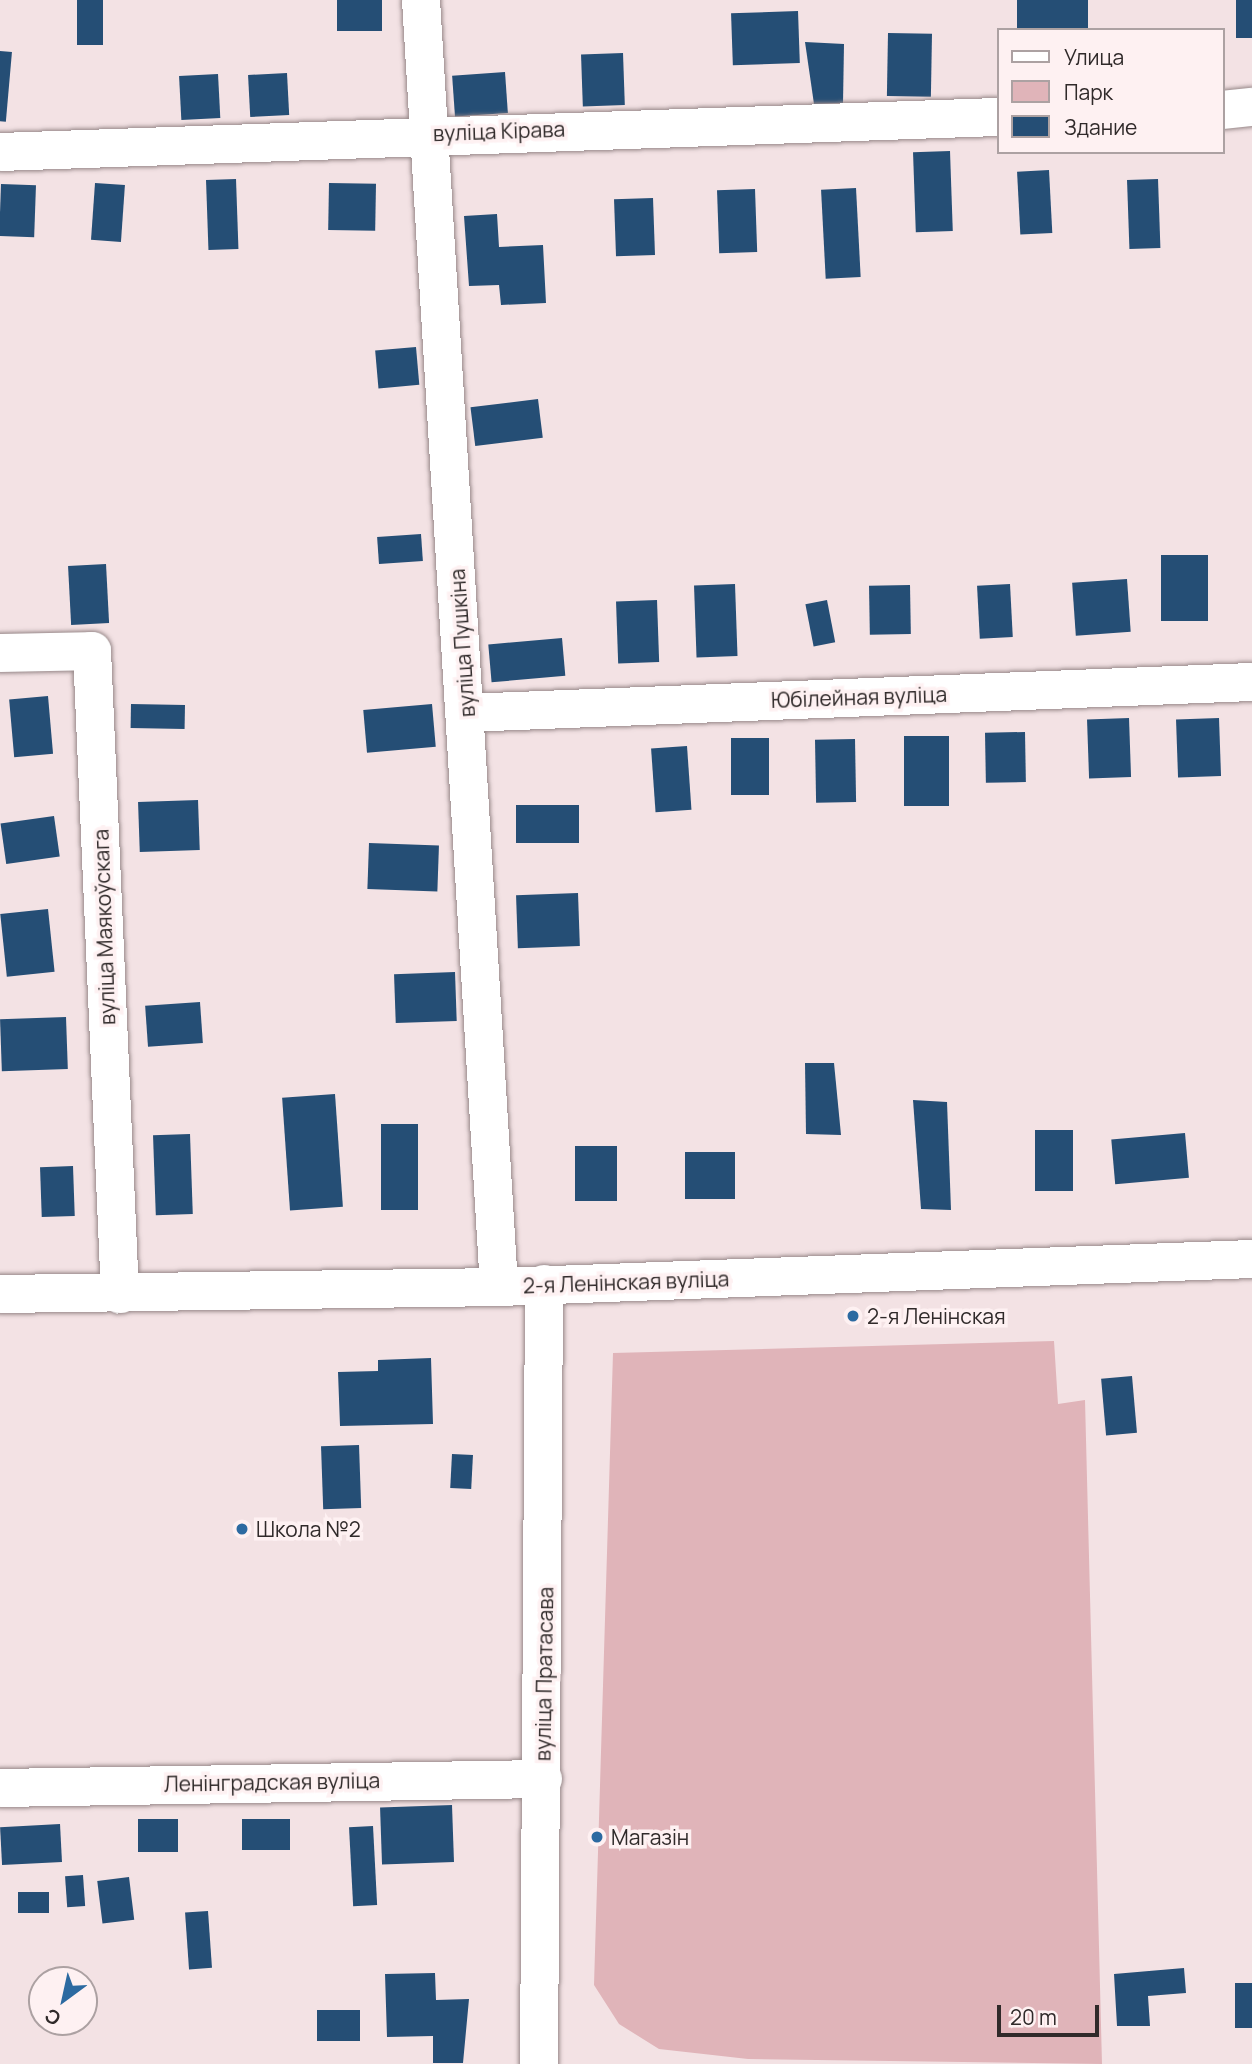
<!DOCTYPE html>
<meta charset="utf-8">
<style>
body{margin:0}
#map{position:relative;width:1252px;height:2064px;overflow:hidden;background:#f3e2e4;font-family:Manrope,sans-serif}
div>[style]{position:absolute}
.green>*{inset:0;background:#e0b4b9}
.building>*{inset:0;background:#254e75;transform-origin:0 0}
.roads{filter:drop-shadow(0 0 2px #978889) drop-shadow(0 0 2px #978889)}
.minor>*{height:38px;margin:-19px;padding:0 19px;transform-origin:19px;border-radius:19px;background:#fff}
.major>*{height:38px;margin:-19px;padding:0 19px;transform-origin:19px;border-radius:19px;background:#fff}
.dots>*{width:19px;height:19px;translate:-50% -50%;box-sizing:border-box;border:4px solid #fef1f2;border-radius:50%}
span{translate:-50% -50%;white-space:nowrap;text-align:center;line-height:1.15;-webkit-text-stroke:7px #fef1f2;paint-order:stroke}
.street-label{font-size:21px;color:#302a2a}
.poi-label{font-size:21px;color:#302a2a}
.left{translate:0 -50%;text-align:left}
.legend{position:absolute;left:997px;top:28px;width:228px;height:126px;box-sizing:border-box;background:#fef1f2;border:2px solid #aca1a2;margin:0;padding:9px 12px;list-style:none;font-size:21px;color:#302a2a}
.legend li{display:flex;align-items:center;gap:14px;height:35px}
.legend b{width:35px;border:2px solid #aca1a2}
.north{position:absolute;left:28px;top:1966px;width:70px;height:70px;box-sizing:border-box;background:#fef1f2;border:2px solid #aca1a2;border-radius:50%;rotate:213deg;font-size:19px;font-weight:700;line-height:28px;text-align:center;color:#302a2a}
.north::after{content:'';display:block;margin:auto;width:24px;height:32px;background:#2c6aa1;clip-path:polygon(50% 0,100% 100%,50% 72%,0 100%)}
.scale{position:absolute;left:997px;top:2005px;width:102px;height:32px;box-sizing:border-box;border:4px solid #302a2a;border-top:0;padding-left:9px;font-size:21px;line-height:24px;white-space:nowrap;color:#302a2a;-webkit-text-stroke:5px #fef1f2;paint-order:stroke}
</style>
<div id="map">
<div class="green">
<div style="clip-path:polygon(1054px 1341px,1058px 1404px,1085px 1400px,1102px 2064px,748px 2059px,659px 2049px,619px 2024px,594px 1985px,613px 1353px)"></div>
</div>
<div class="building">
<div style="left:77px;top:0;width:26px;height:45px"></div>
<div style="left:337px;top:0;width:45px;height:31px"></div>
<div style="left:1017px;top:0;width:71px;height:30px"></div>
<div style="left:1236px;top:0;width:16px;height:38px"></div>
<div style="left:798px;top:11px;width:52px;height:67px;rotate:88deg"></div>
<div style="left:888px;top:33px;width:44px;height:63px;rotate:1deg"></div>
<div style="clip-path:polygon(805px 42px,844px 44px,843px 103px,814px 104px)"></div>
<div style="left:0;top:51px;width:12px;height:70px;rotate:5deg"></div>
<div style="left:623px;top:53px;width:52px;height:42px;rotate:88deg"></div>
<div style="left:505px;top:72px;width:41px;height:53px;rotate:86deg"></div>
<div style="left:287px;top:73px;width:42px;height:39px;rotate:87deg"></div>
<div style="left:218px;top:74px;width:44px;height:39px;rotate:87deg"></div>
<div style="left:950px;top:151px;width:80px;height:37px;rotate:88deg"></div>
<div style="left:1049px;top:170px;width:63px;height:32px;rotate:87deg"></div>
<div style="left:236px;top:179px;width:70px;height:30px;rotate:88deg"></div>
<div style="left:1158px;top:179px;width:69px;height:31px;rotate:88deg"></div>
<div style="left:95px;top:183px;width:30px;height:57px;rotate:4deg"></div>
<div style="left:329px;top:183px;width:47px;height:47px;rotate:1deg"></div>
<div style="left:1px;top:184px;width:35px;height:52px;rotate:2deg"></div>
<div style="left:856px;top:188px;width:89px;height:35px;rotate:87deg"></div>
<div style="left:755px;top:189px;width:63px;height:38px;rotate:88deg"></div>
<div style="left:653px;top:198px;width:57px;height:39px;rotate:88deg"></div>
<div style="clip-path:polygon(497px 214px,499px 247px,543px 245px,546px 303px,501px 305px,499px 285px,469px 286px,464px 216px)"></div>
<div style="left:416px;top:347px;width:38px;height:41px;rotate:85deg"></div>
<div style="left:538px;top:399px;width:39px;height:68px;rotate:83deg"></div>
<div style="left:421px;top:534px;width:27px;height:44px;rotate:86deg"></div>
<div style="left:1161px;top:555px;width:47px;height:66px"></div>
<div style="left:106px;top:564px;width:59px;height:38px;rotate:87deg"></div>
<div style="left:1127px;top:579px;width:53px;height:55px;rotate:86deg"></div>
<div style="left:735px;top:584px;width:72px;height:41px;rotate:88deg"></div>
<div style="left:1010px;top:584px;width:53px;height:33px;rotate:87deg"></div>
<div style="left:910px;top:585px;width:49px;height:41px;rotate:89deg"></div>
<div style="left:657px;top:600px;width:62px;height:41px;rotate:88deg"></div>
<div style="left:827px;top:600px;width:43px;height:22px;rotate:79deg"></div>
<div style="left:562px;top:638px;width:38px;height:74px;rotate:85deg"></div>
<div style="left:48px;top:696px;width:58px;height:39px;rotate:85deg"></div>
<div style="left:131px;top:704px;width:54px;height:24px;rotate:1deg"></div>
<div style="left:432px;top:704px;width:43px;height:69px;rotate:85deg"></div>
<div style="left:1129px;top:718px;width:59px;height:42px;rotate:88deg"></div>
<div style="left:1219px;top:718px;width:58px;height:43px;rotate:88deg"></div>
<div style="left:1025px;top:732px;width:50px;height:40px;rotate:89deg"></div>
<div style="left:904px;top:736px;width:45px;height:70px"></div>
<div style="left:769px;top:738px;width:57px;height:38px;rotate:90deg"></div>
<div style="left:855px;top:739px;width:63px;height:40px;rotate:89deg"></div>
<div style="left:687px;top:746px;width:64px;height:36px;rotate:86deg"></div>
<div style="left:198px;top:800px;width:50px;height:60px;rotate:88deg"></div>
<div style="left:516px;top:805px;width:63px;height:38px"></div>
<div style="left:54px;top:816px;width:41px;height:54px;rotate:82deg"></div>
<div style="left:369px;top:843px;width:70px;height:46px;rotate:2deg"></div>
<div style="left:578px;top:893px;width:53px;height:62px;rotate:88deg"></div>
<div style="left:48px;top:909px;width:63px;height:48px;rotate:84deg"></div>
<div style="left:455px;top:972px;width:49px;height:61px;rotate:88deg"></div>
<div style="left:200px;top:1002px;width:41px;height:55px;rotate:86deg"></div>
<div style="left:66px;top:1017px;width:52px;height:66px;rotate:88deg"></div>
<div style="clip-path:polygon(805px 1063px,834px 1063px,841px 1135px,806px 1134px)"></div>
<div style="left:335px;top:1094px;width:113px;height:53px;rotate:86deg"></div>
<div style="clip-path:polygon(913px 1100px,947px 1102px,951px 1210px,921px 1209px)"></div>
<div style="left:381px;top:1124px;width:37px;height:86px"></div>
<div style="left:1035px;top:1130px;width:38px;height:61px"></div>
<div style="left:1185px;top:1133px;width:45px;height:74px;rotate:85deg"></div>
<div style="left:190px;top:1134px;width:80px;height:37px;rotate:88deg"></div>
<div style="left:575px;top:1146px;width:42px;height:55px"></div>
<div style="left:685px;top:1152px;width:50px;height:47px"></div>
<div style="left:73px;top:1166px;width:50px;height:33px;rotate:88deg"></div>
<div style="clip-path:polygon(431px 1358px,433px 1424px,340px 1426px,338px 1372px,378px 1371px,378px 1360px)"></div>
<div style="left:1132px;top:1376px;width:57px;height:31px;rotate:85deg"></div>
<div style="left:359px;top:1445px;width:63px;height:38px;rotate:88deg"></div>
<div style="left:452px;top:1454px;width:21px;height:34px;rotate:3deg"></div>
<div style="left:452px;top:1805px;width:57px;height:72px;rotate:88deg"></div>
<div style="left:138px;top:1819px;width:40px;height:33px"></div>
<div style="left:290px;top:1819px;width:31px;height:48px;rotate:90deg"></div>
<div style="left:60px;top:1824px;width:38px;height:60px;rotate:87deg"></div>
<div style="left:373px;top:1826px;width:79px;height:24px;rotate:87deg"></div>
<div style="left:83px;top:1875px;width:31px;height:18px;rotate:86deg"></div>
<div style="left:129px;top:1877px;width:43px;height:32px;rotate:83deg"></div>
<div style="left:49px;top:1892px;width:21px;height:31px;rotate:90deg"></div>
<div style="left:208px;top:1911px;width:57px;height:23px;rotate:86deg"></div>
<div style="clip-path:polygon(1184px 1968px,1186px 1993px,1148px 1996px,1150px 2026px,1117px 2026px,1114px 1974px)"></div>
<div style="clip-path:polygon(435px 1973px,436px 2000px,469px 1999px,463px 2063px,433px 2063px,433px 2036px,387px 2037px,385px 1974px)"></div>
<div style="left:1235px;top:1983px;width:17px;height:45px"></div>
<div style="left:360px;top:2010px;width:31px;height:43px;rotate:90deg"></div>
</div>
<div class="roads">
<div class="minor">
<div style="left:421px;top:0;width:1289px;rotate:86.53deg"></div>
<div style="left:1222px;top:110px;width:30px;rotate:-6deg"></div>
<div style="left:0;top:152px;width:999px;rotate:-2.01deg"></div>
<div style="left:0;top:653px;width:92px;rotate:-1.2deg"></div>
<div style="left:92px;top:651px;width:644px;rotate:87.51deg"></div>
<div style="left:466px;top:713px;width:787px;rotate:-2.26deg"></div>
<div style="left:0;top:1788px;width:543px;rotate:-0.95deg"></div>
</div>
<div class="major">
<div style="left:0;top:1294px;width:499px;rotate:-0.8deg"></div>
<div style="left:499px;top:1287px;width:754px;rotate:-2.13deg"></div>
<div style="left:539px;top:2064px;width:780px;rotate:-89.63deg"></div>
</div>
</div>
<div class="dots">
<div style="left:853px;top:1316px;background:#2c6aa1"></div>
<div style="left:242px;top:1529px;background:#2c6aa1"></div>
<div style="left:597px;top:1837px;background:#2c6aa1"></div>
</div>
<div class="street-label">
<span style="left:499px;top:131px;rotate:-2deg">вуліца Кірава</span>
<span style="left:462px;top:643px;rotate:-94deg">вуліца Пушкіна</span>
<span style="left:859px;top:697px;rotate:-2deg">Юбілейная вуліца</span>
<span style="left:104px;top:927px;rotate:-92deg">вуліца Маякоўскага</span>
<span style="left:626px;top:1282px;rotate:-2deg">2-я Ленінская вуліца</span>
<span style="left:544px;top:1674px;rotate:-89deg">вуліца Пратасава</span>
<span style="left:272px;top:1782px;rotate:-1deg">Ленінградская вуліца</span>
</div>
<div class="poi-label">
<span class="left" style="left:867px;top:1316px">2-я Ленінская</span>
<span class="left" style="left:256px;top:1529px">Школа №2</span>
<span class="left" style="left:611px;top:1837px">Магазін</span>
</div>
<ul class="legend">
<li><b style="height:9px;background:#fff"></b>Улица</li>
<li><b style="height:19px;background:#e0b4b9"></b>Парк</li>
<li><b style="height:19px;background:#254e75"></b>Здание</li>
</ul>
<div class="north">С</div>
<div class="scale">20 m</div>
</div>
